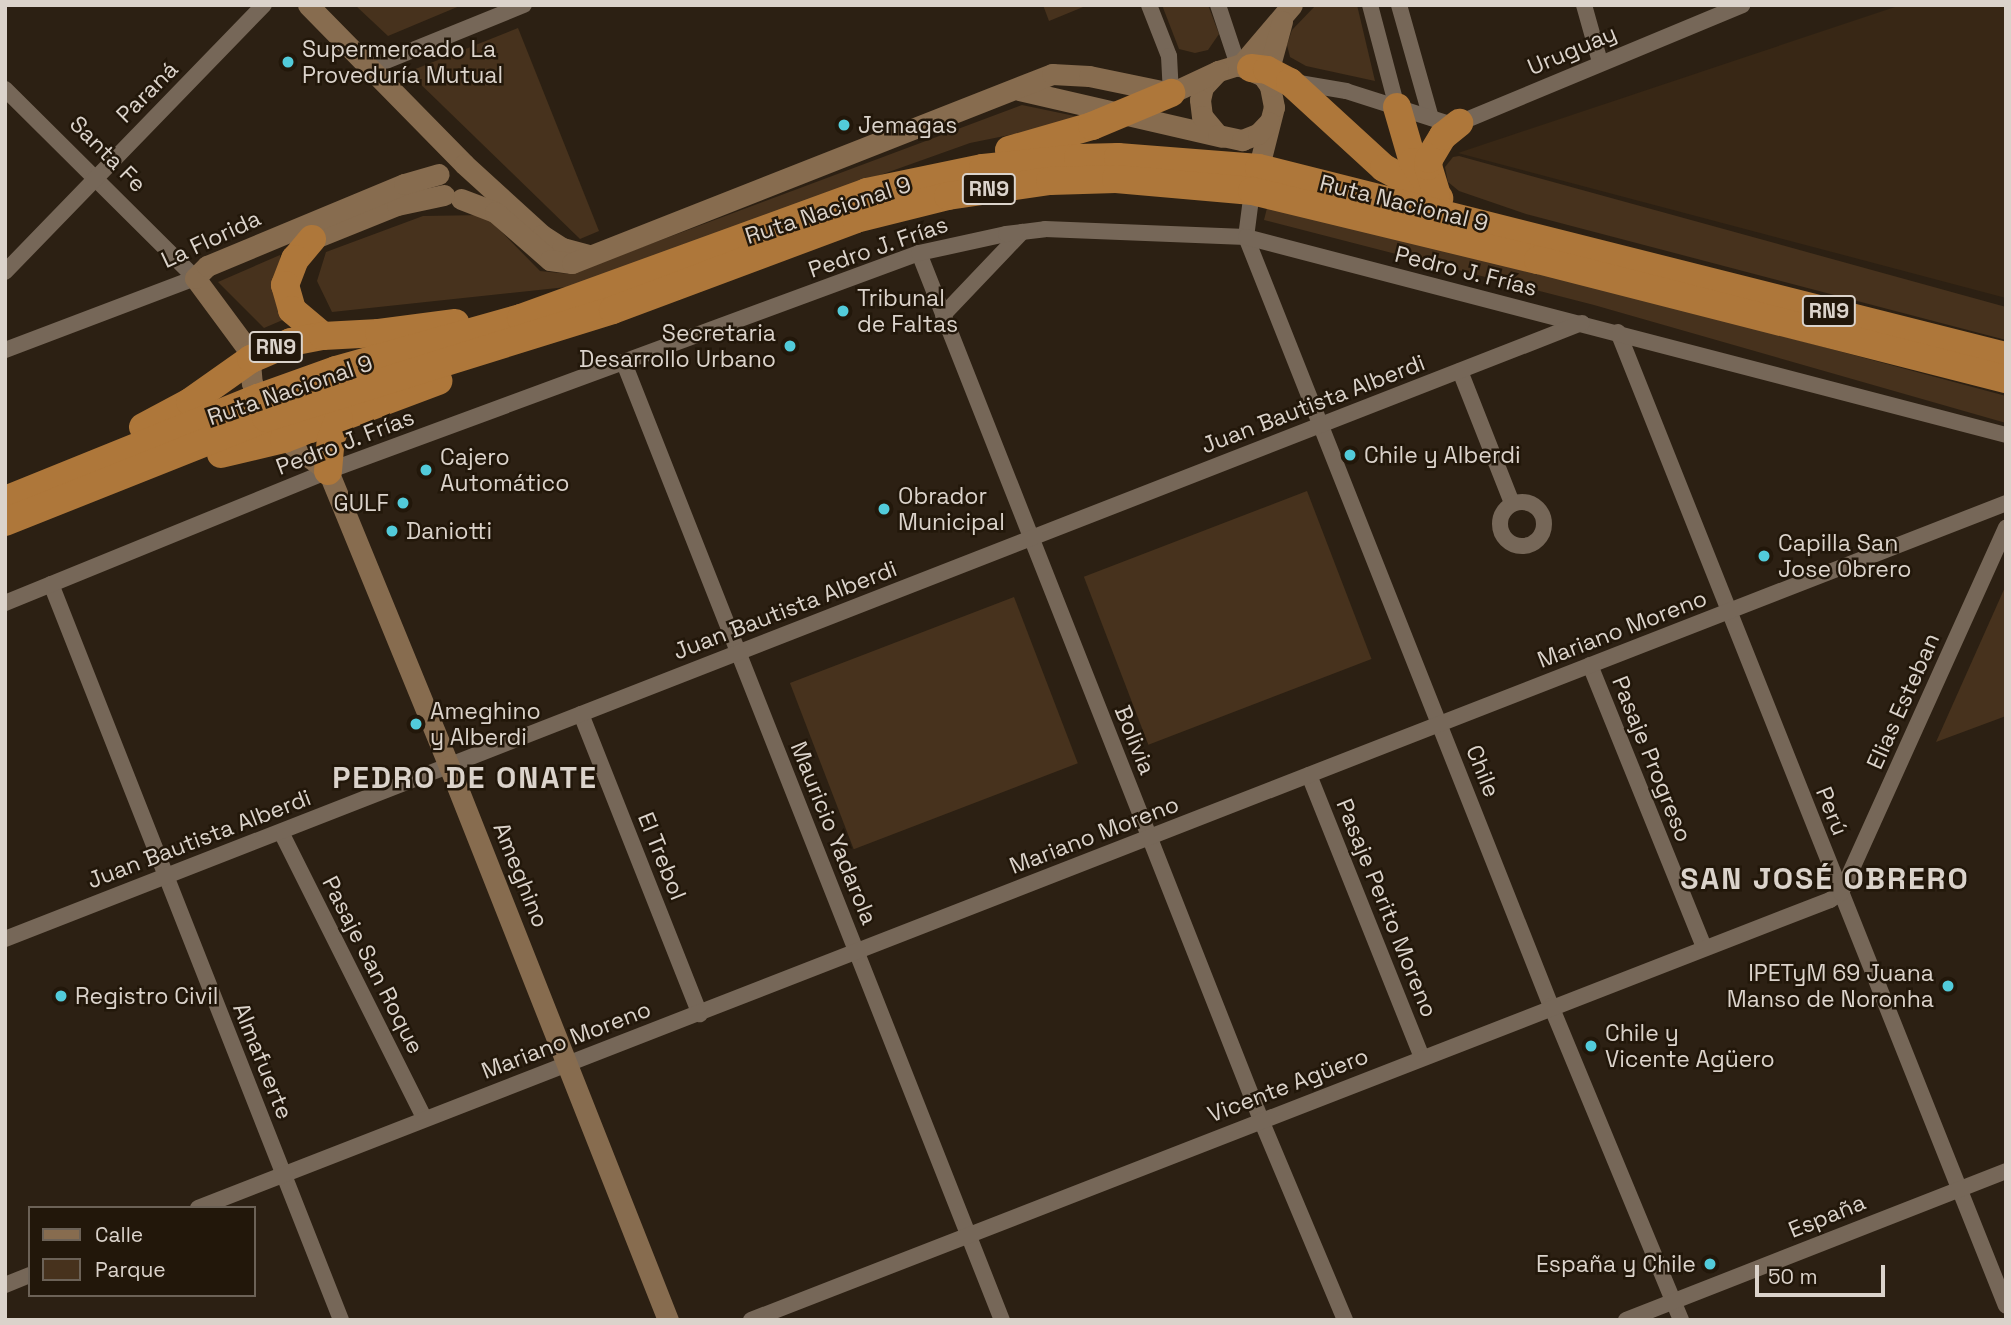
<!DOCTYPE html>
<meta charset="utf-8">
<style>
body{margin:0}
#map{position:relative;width:2011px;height:1325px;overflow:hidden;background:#2c2013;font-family:"Space Grotesk",sans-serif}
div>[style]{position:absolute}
.built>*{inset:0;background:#382715}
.green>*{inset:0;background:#47321d;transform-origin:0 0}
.street>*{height:16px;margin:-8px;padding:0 8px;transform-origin:8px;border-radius:8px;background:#766758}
.street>.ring{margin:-8px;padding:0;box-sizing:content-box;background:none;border:16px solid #766758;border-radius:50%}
.secondary>*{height:21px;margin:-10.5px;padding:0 10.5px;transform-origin:10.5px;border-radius:10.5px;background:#876c4f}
.highway>*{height:28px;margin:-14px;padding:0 14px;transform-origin:14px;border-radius:14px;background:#ae773a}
.dots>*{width:19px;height:19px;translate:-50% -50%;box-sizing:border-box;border:4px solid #22170a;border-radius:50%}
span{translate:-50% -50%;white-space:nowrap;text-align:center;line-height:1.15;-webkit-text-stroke:5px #22170a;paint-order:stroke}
.shield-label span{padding:2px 5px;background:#22170a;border:2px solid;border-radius:5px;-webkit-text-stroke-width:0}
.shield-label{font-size:21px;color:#dbd3cb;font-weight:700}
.poi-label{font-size:23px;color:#dbd3cb}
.left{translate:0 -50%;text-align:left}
.right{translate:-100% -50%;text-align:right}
.street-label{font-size:23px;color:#dbd3cb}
.district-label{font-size:30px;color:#dbd3cb;font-weight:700;letter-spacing:2px}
.frame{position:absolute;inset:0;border:7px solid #dbd3cb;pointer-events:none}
.legend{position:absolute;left:28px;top:1206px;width:228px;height:91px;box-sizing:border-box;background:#22170a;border:2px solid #6c6257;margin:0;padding:9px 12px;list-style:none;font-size:21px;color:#dbd3cb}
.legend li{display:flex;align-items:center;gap:14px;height:35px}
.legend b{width:35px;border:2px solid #6c6257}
.scale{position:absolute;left:1755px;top:1265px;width:130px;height:32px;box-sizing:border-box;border:4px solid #dbd3cb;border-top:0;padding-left:9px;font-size:21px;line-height:24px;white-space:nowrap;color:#dbd3cb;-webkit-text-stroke:5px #22170a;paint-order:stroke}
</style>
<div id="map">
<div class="built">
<div style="clip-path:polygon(1901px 5px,2006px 5px,2006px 298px,1458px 153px)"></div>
</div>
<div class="green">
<div style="clip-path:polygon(355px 5px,462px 5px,388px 36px)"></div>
<div style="clip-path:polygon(1043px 5px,1088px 5px,1049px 21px)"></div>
<div style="clip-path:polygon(1162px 5px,1208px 5px,1219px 34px,1208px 50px,1195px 53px,1179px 49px)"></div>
<div style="clip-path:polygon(1316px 5px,1357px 5px,1375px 81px,1306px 66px,1290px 57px,1287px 45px,1292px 30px)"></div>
<div style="clip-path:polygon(518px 28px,599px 231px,580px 239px,408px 72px)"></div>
<div style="clip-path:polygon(1022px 105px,1089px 119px,970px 143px,567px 287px,332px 312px,317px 281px,326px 252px,423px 216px,485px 215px,540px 271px,570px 274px)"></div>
<div style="clip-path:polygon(1459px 156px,2006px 307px,2006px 340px,1526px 214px,1459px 191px,1448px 182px,1445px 167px,1453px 157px)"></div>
<div style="clip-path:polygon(1268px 204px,1589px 284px,2006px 396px,2006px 423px,1594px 305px,1264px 220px)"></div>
<div style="clip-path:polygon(280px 255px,285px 319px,264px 328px,218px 282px)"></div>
<div style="left:1307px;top:491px;width:180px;height:239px;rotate:69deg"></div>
<div style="clip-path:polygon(2006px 585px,2006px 716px,1936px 742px)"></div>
<div style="left:1014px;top:597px;width:178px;height:240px;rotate:69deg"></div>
</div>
<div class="street">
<div style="left:1149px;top:5px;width:55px;rotate:68.6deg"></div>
<div style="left:1169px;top:56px;width:37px;rotate:87deg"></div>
<div style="left:1218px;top:5px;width:63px;rotate:71.6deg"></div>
<div style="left:1370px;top:5px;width:106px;rotate:75.2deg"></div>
<div style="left:1399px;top:5px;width:117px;rotate:74.2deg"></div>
<div style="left:1584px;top:5px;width:59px;rotate:74.3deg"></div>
<div style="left:371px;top:67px;width:165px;rotate:-22.1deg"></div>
<div style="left:1293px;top:82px;width:54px;rotate:9.6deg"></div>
<div style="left:1346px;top:91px;width:105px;rotate:17.7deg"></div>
<div style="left:1446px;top:123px;width:13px"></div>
<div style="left:1459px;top:123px;width:307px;rotate:-22.6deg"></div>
<div style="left:5px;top:89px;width:268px;rotate:44.8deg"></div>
<div style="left:195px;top:278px;width:203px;rotate:159.2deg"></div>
<div style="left:1252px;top:191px;width:46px;rotate:97.4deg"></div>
<div style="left:1246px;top:237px;width:827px;rotate:68.37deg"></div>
<div style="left:1551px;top:1006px;width:340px;rotate:67.5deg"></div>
<div style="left:919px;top:253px;width:932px;rotate:68.47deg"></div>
<div style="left:1261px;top:1120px;width:217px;rotate:67.2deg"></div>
<div style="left:5px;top:272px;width:372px;rotate:-45.9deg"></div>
<div style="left:943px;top:315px;width:115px;rotate:-46.4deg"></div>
<div style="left:1618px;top:332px;width:1048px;rotate:68.28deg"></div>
<div style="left:624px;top:363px;width:1029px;rotate:68.45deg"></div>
<div style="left:1460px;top:371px;width:142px;rotate:68.5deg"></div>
<div class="ring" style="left:1500px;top:502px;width:28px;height:28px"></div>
<div style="left:51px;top:584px;width:791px;rotate:68.49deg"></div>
<div style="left:5px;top:603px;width:349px;rotate:-22.2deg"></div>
<div style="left:328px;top:471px;width:630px;rotate:-20.25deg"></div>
<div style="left:919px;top:253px;width:89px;rotate:-12.3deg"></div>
<div style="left:1006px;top:234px;width:39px;rotate:-7deg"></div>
<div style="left:1045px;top:229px;width:201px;rotate:2.3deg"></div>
<div style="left:1246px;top:237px;width:785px;rotate:14.6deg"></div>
<div style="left:1590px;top:665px;width:304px;rotate:68deg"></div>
<div style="left:581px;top:714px;width:323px;rotate:68.4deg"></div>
<div style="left:1309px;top:775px;width:304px;rotate:68.2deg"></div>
<div style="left:281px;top:832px;width:320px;rotate:63.4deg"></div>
<div style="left:5px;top:939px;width:1693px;rotate:-21.34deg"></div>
<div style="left:198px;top:1208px;width:1941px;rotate:-21.3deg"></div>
<div style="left:5px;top:1285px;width:27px;rotate:-22deg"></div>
<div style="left:751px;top:1320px;width:1158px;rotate:-21.27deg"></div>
<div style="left:1830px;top:900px;width:13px;rotate:-32deg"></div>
<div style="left:1841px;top:893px;width:401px;rotate:-65.7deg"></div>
<div style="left:1626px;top:1320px;width:408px;rotate:-21.4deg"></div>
</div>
<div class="secondary">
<div style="left:308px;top:5px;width:223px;rotate:45.5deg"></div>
<div style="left:464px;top:164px;width:105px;rotate:42.3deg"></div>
<div style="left:542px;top:235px;width:24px;rotate:33deg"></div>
<div style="left:562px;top:248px;width:27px;rotate:15deg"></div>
<div style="left:1240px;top:66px;width:80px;rotate:-49.6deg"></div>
<div style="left:1266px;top:80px;width:61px;rotate:-74.8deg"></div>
<div style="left:1019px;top:90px;width:208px;rotate:13deg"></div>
<div style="left:1255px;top:182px;width:77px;rotate:-75.8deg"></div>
<div style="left:1274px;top:107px;width:21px;rotate:-101deg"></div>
<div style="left:1270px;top:86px;width:12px;rotate:-125deg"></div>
<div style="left:1263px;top:76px;width:27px;rotate:-156deg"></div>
<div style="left:1238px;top:65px;width:21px;rotate:163deg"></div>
<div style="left:1218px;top:71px;width:22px;rotate:133deg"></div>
<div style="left:1203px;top:87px;width:13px;rotate:103deg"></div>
<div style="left:1200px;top:100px;width:16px;rotate:83deg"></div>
<div style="left:1202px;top:116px;width:25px;rotate:50deg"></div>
<div style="left:1218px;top:135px;width:25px;rotate:12deg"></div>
<div style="left:1242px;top:140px;width:17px;rotate:-21deg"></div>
<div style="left:1258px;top:134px;width:16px;rotate:-47deg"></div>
<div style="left:461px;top:199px;width:36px;rotate:21deg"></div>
<div style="left:495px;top:212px;width:73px;rotate:41.1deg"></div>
<div style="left:550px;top:260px;width:22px;rotate:8deg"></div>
<div style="left:572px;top:263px;width:516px;rotate:-21.49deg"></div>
<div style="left:1052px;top:74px;width:37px;rotate:3deg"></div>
<div style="left:1089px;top:76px;width:84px;rotate:11.7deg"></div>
<div style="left:1171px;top:93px;width:52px;rotate:-25.1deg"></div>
<div style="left:300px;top:244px;width:105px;rotate:-21.9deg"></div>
<div style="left:397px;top:205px;width:48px;rotate:-12deg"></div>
<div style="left:195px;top:278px;width:91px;rotate:53.5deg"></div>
<div style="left:249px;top:351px;width:32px;rotate:85deg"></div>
<div style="left:252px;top:383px;width:38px;rotate:68deg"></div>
<div style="left:266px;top:418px;width:28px;rotate:49deg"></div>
<div style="left:284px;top:439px;width:54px;rotate:36deg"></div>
<div style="left:328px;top:471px;width:319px;rotate:67.7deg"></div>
<div style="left:449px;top:766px;width:596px;rotate:68.43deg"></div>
<div style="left:195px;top:278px;width:17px;rotate:-45deg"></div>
<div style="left:207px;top:266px;width:213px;rotate:-22.6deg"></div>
<div style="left:404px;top:184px;width:36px;rotate:-16deg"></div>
</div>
<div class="highway">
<div style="left:1251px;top:68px;width:16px;rotate:7deg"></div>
<div style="left:1267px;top:70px;width:26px;rotate:28deg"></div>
<div style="left:1290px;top:82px;width:127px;rotate:42.5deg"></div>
<div style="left:1384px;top:168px;width:63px;rotate:28.6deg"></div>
<div style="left:1397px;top:107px;width:57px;rotate:73.8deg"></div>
<div style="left:1413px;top:162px;width:41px;rotate:55.9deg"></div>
<div style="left:1009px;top:150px;width:86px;rotate:-16.1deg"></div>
<div style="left:1092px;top:126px;width:86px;rotate:-22.7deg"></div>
<div style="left:1436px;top:192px;width:27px;rotate:-107deg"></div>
<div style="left:1428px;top:166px;width:7px;rotate:-82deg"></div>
<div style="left:1429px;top:159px;width:27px;rotate:-59deg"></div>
<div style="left:1443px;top:136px;width:21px;rotate:-39deg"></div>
<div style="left:312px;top:239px;width:26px;rotate:130deg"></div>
<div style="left:295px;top:259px;width:28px;rotate:111deg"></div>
<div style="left:285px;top:285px;width:26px;rotate:74deg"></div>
<div style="left:292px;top:310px;width:40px;rotate:40deg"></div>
<div style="left:143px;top:427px;width:53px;rotate:-28deg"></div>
<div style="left:190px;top:402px;width:75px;rotate:-35.2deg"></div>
<div style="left:251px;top:359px;width:43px;rotate:-23deg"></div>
<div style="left:291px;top:342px;width:33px;rotate:-11deg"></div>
<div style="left:323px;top:336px;width:56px;rotate:-3.1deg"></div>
<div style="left:379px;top:333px;width:77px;rotate:-7.5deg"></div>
<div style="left:221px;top:454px;width:65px;rotate:-13.4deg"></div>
<div style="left:284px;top:439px;width:165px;rotate:-20.6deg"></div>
<div style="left:328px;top:471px;width:32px;rotate:-85deg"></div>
<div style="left:331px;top:439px;width:22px;rotate:-69deg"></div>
<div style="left:5px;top:500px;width:273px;rotate:-22deg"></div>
<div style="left:258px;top:398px;width:83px;rotate:-19.7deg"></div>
<div style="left:336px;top:370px;width:192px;rotate:-15.7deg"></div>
<div style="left:521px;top:318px;width:368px;rotate:-20deg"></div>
<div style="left:867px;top:192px;width:118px;rotate:-11.7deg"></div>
<div style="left:983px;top:168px;width:96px;rotate:-6deg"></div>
<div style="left:1078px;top:158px;width:40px;rotate:-1.4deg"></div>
<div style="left:1118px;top:157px;width:141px;rotate:4.5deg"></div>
<div style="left:1259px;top:168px;width:770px;rotate:14.13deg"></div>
<div style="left:5px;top:522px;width:281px;rotate:-21.7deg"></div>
<div style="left:266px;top:418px;width:363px;rotate:-17.3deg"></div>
<div style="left:613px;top:310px;width:259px;rotate:-20.5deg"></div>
<div style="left:856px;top:219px;width:95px;rotate:-14deg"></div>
<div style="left:948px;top:196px;width:103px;rotate:-8.4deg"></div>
<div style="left:1050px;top:181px;width:66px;rotate:-1.7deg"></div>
<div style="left:1116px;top:179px;width:137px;rotate:5deg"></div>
<div style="left:1252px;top:191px;width:294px;rotate:13.6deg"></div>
<div style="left:1538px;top:260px;width:483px;rotate:14.3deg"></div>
</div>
<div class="dots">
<div style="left:288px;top:62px;background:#52cbda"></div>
<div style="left:844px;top:125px;background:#52cbda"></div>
<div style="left:843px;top:311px;background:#52cbda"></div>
<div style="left:790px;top:346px;background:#52cbda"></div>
<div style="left:1350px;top:455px;background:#52cbda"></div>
<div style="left:426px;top:470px;background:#52cbda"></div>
<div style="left:403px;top:503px;background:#52cbda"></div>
<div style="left:884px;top:509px;background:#52cbda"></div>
<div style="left:392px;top:531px;background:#52cbda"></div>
<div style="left:1764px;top:556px;background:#52cbda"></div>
<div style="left:416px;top:724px;background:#52cbda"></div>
<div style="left:1948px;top:986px;background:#52cbda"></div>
<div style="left:61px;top:996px;background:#52cbda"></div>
<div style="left:1591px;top:1046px;background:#52cbda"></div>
<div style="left:1710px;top:1264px;background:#52cbda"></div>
</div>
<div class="shield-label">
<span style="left:989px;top:189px">RN9</span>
<span style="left:1829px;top:311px">RN9</span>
<span style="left:276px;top:347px">RN9</span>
</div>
<div class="poi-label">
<span class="left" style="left:302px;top:62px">Supermercado La<br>Proveduría Mutual</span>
<span class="left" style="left:858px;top:125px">Jemagas</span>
<span class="left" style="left:857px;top:311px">Tribunal<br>de Faltas</span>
<span class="right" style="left:776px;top:346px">Secretaria<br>Desarrollo Urbano</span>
<span class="left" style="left:1364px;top:455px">Chile y Alberdi</span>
<span class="left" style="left:440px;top:470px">Cajero<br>Automático</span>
<span class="left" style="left:898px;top:509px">Obrador<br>Municipal</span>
<span class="right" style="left:389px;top:503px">GULF</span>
<span class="left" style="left:406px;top:531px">Daniotti</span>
<span class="left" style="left:1778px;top:556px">Capilla San<br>Jose Obrero</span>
<span class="left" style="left:430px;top:724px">Ameghino<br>y Alberdi</span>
<span class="right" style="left:1934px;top:986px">IPETyM 69 Juana<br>Manso de Noronha</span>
<span class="left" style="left:75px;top:996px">Registro Civil</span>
<span class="left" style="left:1605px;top:1046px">Chile y<br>Vicente Agüero</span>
<span class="right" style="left:1696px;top:1264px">España y Chile</span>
</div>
<div class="street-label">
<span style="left:1572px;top:50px;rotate:-23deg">Uruguay</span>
<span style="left:147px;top:92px;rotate:-45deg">Paraná</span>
<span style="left:108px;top:154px;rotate:45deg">Santa Fe</span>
<span style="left:1404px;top:203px;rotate:14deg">Ruta Nacional 9</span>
<span style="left:828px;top:210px;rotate:-18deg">Ruta Nacional 9</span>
<span style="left:211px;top:239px;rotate:-25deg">La Florida</span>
<span style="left:878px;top:247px;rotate:-19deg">Pedro J. Frías</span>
<span style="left:1466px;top:271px;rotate:14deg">Pedro J. Frías</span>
<span style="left:290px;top:390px;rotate:-19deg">Ruta Nacional 9</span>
<span style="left:1313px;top:404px;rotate:-21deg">Juan Bautista Alberdi</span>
<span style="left:345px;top:442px;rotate:-21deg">Pedro J. Frías</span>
<span style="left:785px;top:610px;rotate:-21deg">Juan Bautista Alberdi</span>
<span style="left:1622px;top:629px;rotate:-21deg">Mariano Moreno</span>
<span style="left:1903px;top:701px;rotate:-66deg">Elias Esteban</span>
<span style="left:1135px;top:740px;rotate:68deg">Bolivia</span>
<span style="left:1652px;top:759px;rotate:68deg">Pasaje Progreso</span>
<span style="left:1483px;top:771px;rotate:68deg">Chile</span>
<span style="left:1832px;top:811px;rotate:68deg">Perú</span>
<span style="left:834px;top:833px;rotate:68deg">Mauricio Yadarola</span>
<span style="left:1094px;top:835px;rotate:-21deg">Mariano Moreno</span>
<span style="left:199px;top:839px;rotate:-21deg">Juan Bautista Alberdi</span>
<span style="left:662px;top:856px;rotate:68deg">El Trebol</span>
<span style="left:521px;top:875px;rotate:68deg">Ameghino</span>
<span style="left:1387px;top:908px;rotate:68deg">Pasaje Perito Moreno</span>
<span style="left:373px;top:965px;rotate:63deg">Pasaje San Roque</span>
<span style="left:566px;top:1040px;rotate:-21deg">Mariano Moreno</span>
<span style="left:263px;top:1061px;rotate:68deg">Almafuerte</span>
<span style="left:1288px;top:1085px;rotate:-21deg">Vicente Agüero</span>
<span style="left:1827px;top:1216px;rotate:-22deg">España</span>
</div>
<div class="district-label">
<span style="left:465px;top:778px">PEDRO DE ONATE</span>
<span style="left:1825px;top:879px">SAN JOSÉ OBRERO</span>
</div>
<div class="frame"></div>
<ul class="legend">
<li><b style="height:9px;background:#876c4f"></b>Calle</li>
<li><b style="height:19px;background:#47321d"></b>Parque</li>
</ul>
<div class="scale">50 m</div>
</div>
